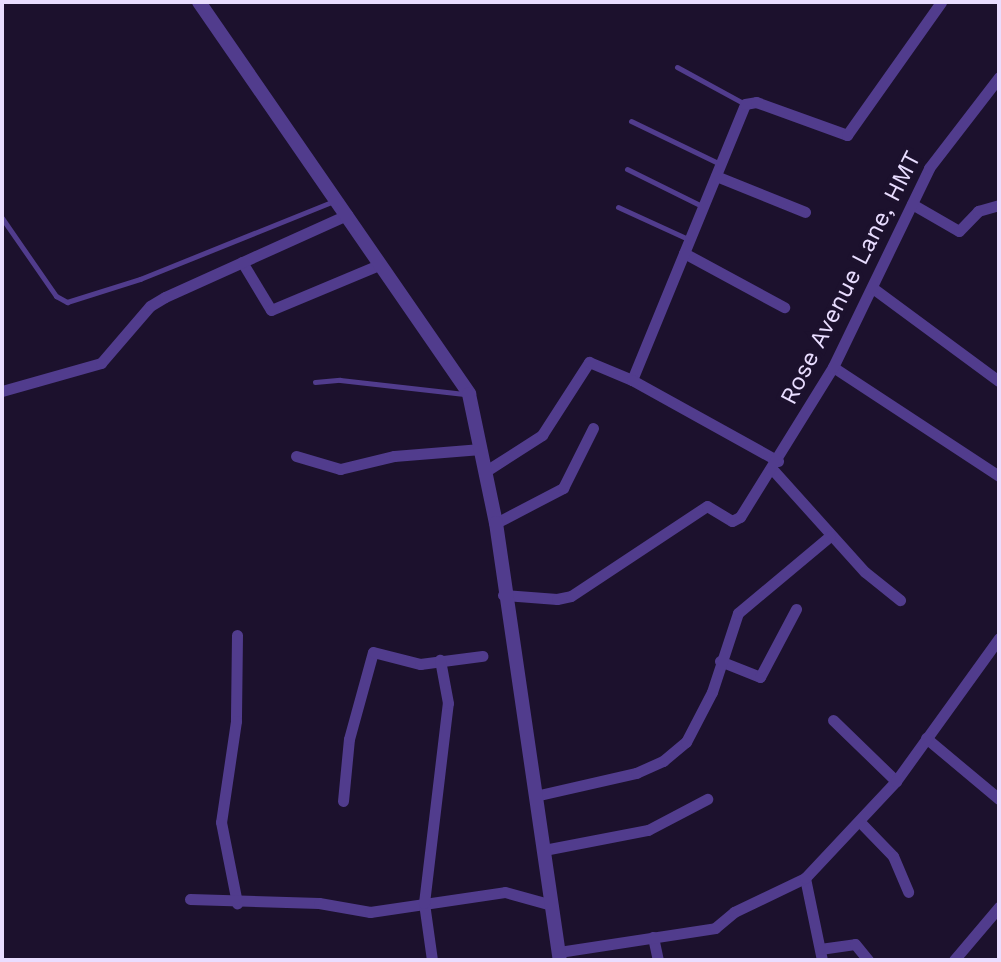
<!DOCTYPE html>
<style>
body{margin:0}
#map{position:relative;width:1001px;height:962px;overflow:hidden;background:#1c112d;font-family:"Work Sans",sans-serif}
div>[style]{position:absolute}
.service>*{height:5px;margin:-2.5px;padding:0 2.5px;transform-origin:2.5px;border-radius:2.5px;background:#513c8d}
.minor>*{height:11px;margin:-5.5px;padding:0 5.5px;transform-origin:5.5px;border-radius:5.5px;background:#513c8d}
.tertiary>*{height:14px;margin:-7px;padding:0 7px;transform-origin:7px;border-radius:7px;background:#513c8d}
span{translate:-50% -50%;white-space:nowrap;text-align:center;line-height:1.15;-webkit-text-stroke:8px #1c112d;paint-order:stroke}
.street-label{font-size:24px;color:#e9ddff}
.frame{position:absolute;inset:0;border:4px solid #e9ddff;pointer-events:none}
</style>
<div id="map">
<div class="service">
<div style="left:677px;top:67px;width:75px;rotate:28.6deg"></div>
<div style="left:631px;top:121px;width:99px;rotate:25.8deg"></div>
<div style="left:627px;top:169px;width:84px;rotate:26.3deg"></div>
<div style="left:618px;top:207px;width:77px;rotate:24.6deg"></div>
<div style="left:2px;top:218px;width:95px;rotate:55.3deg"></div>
<div style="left:56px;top:296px;width:13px;rotate:29deg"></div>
<div style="left:67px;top:302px;width:77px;rotate:-17.5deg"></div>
<div style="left:140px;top:279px;width:207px;rotate:-21.9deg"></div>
<div style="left:315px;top:382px;width:25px;rotate:-5deg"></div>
<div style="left:340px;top:380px;width:125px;rotate:6.4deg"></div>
</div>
<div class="minor">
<div style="left:716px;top:176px;width:96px;rotate:22deg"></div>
<div style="left:912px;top:204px;width:54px;rotate:29.9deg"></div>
<div style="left:959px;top:231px;width:28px;rotate:-46deg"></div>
<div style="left:978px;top:211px;width:22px;rotate:-16deg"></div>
<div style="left:684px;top:253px;width:114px;rotate:28.4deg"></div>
<div style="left:242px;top:262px;width:56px;rotate:58.9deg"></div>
<div style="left:271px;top:310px;width:119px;rotate:-22.7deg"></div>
<div style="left:874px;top:289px;width:155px;rotate:36.4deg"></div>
<div style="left:833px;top:367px;width:199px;rotate:33.3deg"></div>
<div style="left:632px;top:380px;width:298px;rotate:-67.7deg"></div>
<div style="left:745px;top:104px;width:11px;rotate:-10deg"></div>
<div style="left:756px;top:102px;width:97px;rotate:19.9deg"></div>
<div style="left:847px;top:135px;width:163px;rotate:-54.7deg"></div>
<div style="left:2px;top:391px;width:103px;rotate:-15.8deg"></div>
<div style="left:101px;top:363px;width:75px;rotate:-49.3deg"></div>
<div style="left:150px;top:306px;width:17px;rotate:-31deg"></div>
<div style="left:165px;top:297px;width:200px;rotate:-24.3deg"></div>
<div style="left:296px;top:456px;width:46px;rotate:16.5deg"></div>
<div style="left:340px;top:469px;width:56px;rotate:-13.5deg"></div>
<div style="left:394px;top:456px;width:87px;rotate:-4.6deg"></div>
<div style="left:773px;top:470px;width:137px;rotate:48deg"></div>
<div style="left:865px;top:572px;width:45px;rotate:38.7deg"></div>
<div style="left:486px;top:471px;width:67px;rotate:-32.7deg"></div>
<div style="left:542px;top:435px;width:87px;rotate:-57.2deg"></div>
<div style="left:589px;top:362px;width:47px;rotate:22.7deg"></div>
<div style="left:632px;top:380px;width:167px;rotate:29deg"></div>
<div style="left:496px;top:523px;width:76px;rotate:-27.6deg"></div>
<div style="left:563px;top:488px;width:67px;rotate:-63.4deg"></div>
<div style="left:503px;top:595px;width:54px;rotate:4.2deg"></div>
<div style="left:557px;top:599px;width:14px;rotate:-12deg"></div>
<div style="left:571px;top:596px;width:163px;rotate:-33.5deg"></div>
<div style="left:707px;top:506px;width:29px;rotate:31deg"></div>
<div style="left:732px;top:521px;width:9px;rotate:-27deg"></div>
<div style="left:740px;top:517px;width:176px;rotate:-58.2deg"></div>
<div style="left:833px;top:367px;width:221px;rotate:-64.2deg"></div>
<div style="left:929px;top:168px;width:115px;rotate:-52.4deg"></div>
<div style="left:237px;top:635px;width:86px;rotate:90.7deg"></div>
<div style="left:236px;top:721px;width:102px;rotate:98.4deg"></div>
<div style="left:221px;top:822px;width:83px;rotate:78.8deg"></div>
<div style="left:720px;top:661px;width:43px;rotate:21.8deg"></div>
<div style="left:760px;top:677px;width:77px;rotate:-62.1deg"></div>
<div style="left:833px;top:720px;width:88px;rotate:44.1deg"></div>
<div style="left:926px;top:738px;width:95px;rotate:39.9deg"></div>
<div style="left:535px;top:796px;width:104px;rotate:-12.8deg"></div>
<div style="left:636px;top:773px;width:30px;rotate:-24deg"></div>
<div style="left:663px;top:761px;width:30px;rotate:-40deg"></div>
<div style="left:686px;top:742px;width:56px;rotate:-62.5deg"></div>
<div style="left:712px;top:692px;width:83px;rotate:-71.8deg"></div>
<div style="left:738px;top:613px;width:120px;rotate:-39.9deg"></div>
<div style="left:343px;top:801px;width:62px;rotate:-84.5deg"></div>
<div style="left:349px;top:739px;width:90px;rotate:-74.6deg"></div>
<div style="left:373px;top:652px;width:49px;rotate:14.3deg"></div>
<div style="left:420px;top:664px;width:63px;rotate:-7.4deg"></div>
<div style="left:860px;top:822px;width:47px;rotate:45.9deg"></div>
<div style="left:893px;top:856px;width:39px;rotate:67deg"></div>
<div style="left:544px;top:850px;width:106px;rotate:-10.9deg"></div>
<div style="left:648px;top:830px;width:67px;rotate:-27.7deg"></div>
<div style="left:805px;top:878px;width:84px;rotate:78.3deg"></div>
<div style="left:190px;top:899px;width:129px;rotate:1.8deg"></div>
<div style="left:319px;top:903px;width:52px;rotate:10deg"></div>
<div style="left:370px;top:912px;width:136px;rotate:-8.4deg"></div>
<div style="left:505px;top:892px;width:49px;rotate:15.5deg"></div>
<div style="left:653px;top:937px;width:24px;rotate:78deg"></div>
<div style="left:820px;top:949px;width:35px;rotate:-8deg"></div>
<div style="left:855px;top:944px;width:21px;rotate:51deg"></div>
<div style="left:559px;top:952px;width:158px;rotate:-8.7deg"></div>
<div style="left:715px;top:928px;width:25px;rotate:-40deg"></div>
<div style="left:734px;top:912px;width:79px;rotate:-25.6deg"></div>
<div style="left:805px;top:878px;width:133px;rotate:-46.8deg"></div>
<div style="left:896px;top:781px;width:176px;rotate:-54.2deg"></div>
<div style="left:432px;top:960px;width:58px;rotate:-98deg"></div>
<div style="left:424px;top:903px;width:201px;rotate:-83.2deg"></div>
<div style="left:448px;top:703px;width:44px;rotate:-100.5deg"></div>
<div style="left:954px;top:960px;width:70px;rotate:-49.7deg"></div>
</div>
<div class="tertiary">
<div style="left:199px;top:2px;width:476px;rotate:55.4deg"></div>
<div style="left:469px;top:394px;width:132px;rotate:78.2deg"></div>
<div style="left:496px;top:523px;width:442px;rotate:81.7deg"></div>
</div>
<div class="street-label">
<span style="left:851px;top:278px;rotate:-63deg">Rose Avenue Lane, HMT</span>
</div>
<div class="frame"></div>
</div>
